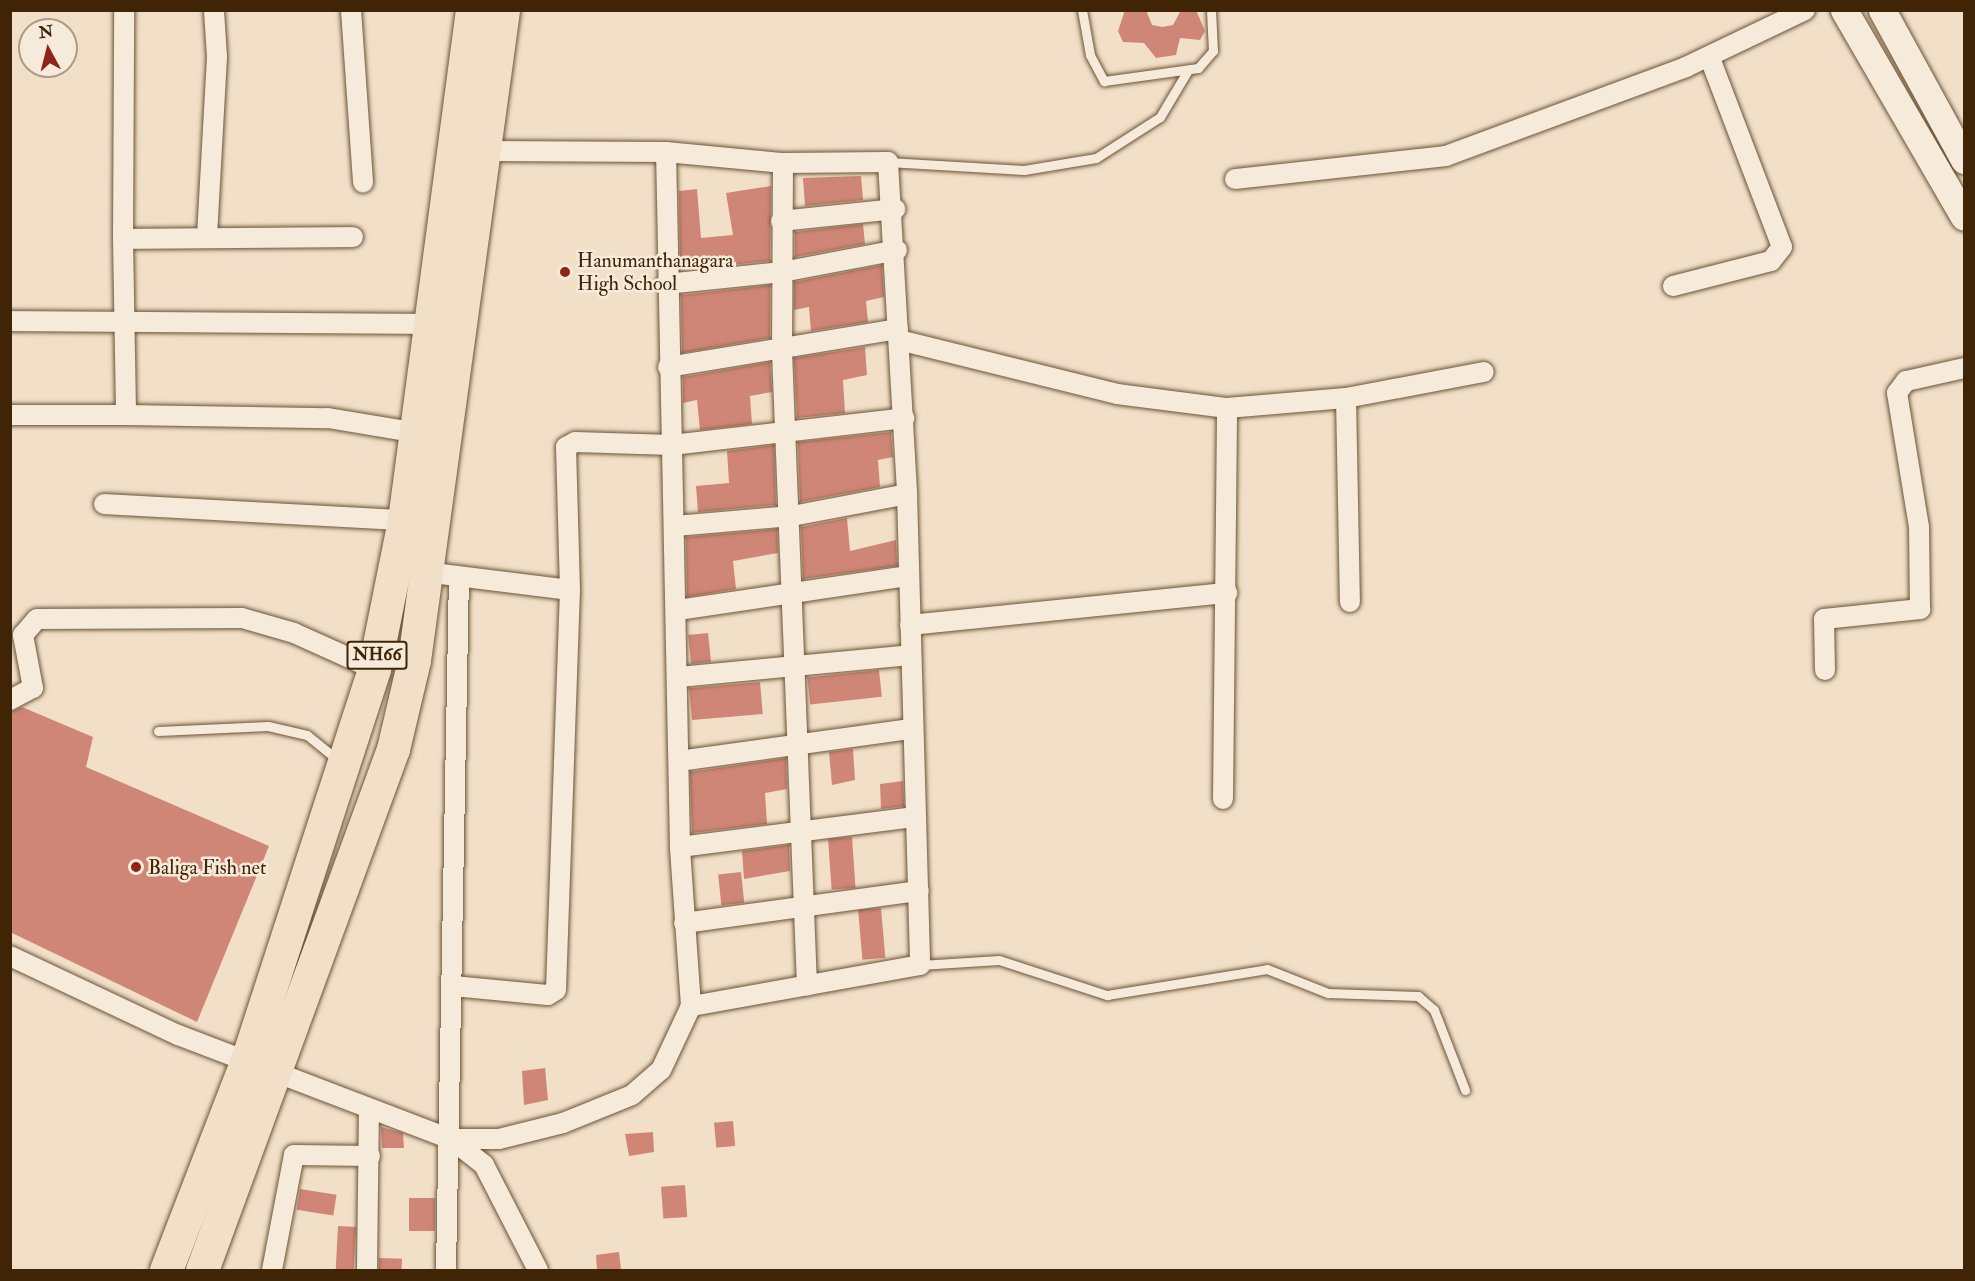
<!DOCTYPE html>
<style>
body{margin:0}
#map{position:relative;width:1975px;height:1281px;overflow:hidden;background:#f1dfc7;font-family:"IM FELL Double Pica",serif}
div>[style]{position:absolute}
.building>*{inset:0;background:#d08677;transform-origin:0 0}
.roads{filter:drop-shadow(0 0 2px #6c5336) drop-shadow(0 0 2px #6c5336)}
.service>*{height:9px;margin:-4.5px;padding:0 4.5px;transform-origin:4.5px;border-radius:4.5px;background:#f6eadb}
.minor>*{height:20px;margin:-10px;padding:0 10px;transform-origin:10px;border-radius:10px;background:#f6eadb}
.secondary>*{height:27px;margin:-13.5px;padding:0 13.5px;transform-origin:13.5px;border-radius:13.5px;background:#f6eadb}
.trunk>*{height:33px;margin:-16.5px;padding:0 16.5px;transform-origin:16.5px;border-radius:16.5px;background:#f1dfc7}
.dots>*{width:16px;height:16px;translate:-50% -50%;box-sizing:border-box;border:3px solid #f6eadb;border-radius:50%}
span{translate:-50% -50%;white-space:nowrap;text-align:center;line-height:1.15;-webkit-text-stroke:5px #f6eadb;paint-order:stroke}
.shield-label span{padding:2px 4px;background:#f6eadb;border:2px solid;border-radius:4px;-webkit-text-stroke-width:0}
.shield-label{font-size:18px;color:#402406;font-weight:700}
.poi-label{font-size:20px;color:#402406}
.left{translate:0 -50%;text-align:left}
.frame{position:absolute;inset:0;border:12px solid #402406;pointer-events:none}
.north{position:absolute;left:18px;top:18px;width:60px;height:60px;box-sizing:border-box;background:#f6eadb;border:2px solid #ad9b86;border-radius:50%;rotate:353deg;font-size:16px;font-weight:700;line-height:24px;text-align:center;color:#402406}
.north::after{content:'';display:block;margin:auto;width:21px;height:27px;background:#8f2418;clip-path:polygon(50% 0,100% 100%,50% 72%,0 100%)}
</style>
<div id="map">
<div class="building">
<div style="clip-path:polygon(1125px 10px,1146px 10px,1152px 25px,1162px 27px,1173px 25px,1181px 10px,1196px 10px,1205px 31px,1200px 40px,1180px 38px,1176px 55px,1156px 58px,1144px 43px,1123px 42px,1118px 31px)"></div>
<div style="clip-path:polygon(861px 176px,863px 200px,805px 206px,803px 178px)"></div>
<div style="clip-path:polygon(771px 186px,770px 261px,680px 270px,679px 191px,697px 189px,701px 238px,733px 235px,726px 193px)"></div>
<div style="clip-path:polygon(863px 224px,865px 244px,795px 257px,795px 232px)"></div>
<div style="clip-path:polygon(882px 265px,884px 297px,866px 301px,868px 322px,811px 331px,809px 307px,794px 310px,794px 282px)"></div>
<div style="clip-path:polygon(770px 285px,770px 338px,682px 353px,681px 295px)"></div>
<div style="clip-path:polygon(865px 347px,867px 375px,843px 380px,845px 413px,797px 418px,794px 358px)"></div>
<div style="clip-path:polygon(770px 362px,772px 392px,750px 396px,752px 424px,700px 430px,697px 400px,683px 403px,683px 377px)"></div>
<div style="clip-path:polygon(891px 432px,893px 457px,878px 460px,880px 487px,800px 502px,798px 442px)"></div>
<div style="clip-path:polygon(774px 445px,776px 505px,698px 512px,696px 486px,729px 483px,727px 451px)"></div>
<div style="clip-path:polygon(847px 518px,850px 551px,896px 540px,897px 566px,803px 579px,801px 527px)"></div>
<div style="clip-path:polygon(777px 529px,778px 553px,733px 561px,736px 589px,687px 597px,686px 537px)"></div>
<div style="left:708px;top:633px;width:29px;height:20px;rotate:84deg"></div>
<div style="left:879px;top:670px;width:27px;height:72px;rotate:84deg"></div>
<div style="left:760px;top:682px;width:32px;height:71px;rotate:85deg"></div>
<div style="clip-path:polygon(22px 707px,93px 737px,86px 767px,269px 846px,197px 1022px,10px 932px,10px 712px)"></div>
<div style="clip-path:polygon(853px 749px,855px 780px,832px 785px,829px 752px)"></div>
<div style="clip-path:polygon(786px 758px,787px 789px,765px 793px,767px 824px,692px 833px,690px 772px)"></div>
<div style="clip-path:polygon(903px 781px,904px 806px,881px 809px,880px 784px)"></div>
<div style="left:852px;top:837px;width:51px;height:24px;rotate:86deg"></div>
<div style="clip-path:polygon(789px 845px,790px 871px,744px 879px,742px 851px)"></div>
<div style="left:741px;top:872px;width:31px;height:23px;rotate:84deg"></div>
<div style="left:881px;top:908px;width:50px;height:23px;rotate:85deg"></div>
<div style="clip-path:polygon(545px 1068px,548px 1100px,524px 1105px,522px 1071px)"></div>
<div style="left:733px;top:1121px;width:25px;height:19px;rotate:85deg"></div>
<div style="clip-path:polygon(381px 1127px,403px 1133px,404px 1148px,382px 1148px)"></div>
<div style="clip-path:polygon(653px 1132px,654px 1152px,629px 1156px,625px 1134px)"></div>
<div style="left:685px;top:1185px;width:32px;height:24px;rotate:86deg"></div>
<div style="left:300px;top:1189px;width:37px;height:21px;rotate:9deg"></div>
<div style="left:435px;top:1198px;width:33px;height:26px;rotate:90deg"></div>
<div style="left:338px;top:1226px;width:18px;height:44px;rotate:3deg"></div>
<div style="clip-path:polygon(619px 1252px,621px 1270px,597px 1270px,596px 1255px)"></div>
<div style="left:379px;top:1258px;width:23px;height:12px;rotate:2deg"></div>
</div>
<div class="roads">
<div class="service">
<div style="left:1082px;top:10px;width:46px;rotate:79.9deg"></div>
<div style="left:1090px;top:55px;width:30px;rotate:62deg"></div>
<div style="left:1104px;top:81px;width:95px;rotate:-7.9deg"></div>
<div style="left:1198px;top:68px;width:23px;rotate:-49deg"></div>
<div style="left:1213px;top:51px;width:41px;rotate:-92.8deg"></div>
<div style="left:888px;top:162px;width:136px;rotate:3.4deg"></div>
<div style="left:1024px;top:170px;width:73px;rotate:-9.5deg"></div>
<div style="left:1096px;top:158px;width:76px;rotate:-32.6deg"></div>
<div style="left:1160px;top:117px;width:55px;rotate:-59.2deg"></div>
<div style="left:158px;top:731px;width:110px;rotate:-2.6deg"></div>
<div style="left:268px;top:726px;width:40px;rotate:13deg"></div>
<div style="left:307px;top:735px;width:40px;rotate:39deg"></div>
<div style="left:920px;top:965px;width:79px;rotate:-3.6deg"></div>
<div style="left:999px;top:960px;width:114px;rotate:18deg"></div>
<div style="left:1107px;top:995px;width:162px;rotate:-9.2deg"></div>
<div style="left:1267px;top:969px;width:66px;rotate:21.5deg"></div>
<div style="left:1328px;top:993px;width:90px;rotate:1.9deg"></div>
<div style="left:1418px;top:996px;width:21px;rotate:41deg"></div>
<div style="left:1434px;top:1010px;width:86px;rotate:68.8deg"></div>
</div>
<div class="minor">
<div style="left:351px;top:10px;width:173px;rotate:86deg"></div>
<div style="left:485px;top:151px;width:181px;rotate:0.3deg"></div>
<div style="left:666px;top:152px;width:118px;rotate:5.4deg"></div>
<div style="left:783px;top:163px;width:105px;rotate:-0.5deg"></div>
<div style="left:888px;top:162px;width:333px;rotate:86.7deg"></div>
<div style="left:907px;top:494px;width:471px;rotate:88.4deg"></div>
<div style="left:920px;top:965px;width:233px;rotate:169.8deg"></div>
<div style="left:691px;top:1006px;width:159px;rotate:-94deg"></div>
<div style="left:680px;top:847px;width:695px;rotate:-91.15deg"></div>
<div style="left:783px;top:163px;width:189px;rotate:90.3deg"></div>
<div style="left:782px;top:352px;width:634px;rotate:87.74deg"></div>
<div style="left:1235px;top:179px;width:212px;rotate:-6.2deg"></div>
<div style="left:1446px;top:156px;width:256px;rotate:-20.3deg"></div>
<div style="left:1686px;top:67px;width:132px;rotate:-25.6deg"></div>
<div style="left:781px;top:221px;width:115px;rotate:-6deg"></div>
<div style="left:207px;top:236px;width:179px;rotate:-86.8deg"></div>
<div style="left:217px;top:57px;width:47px;rotate:-93.7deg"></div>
<div style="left:353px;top:237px;width:230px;rotate:179.5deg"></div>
<div style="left:123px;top:239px;width:176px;rotate:89deg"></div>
<div style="left:126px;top:415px;width:202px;rotate:0.9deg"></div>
<div style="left:328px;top:418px;width:86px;rotate:9.4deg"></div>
<div style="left:123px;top:239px;width:229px;rotate:-89.7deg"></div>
<div style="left:666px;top:284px;width:117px;rotate:-5.9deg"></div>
<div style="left:782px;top:272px;width:117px;rotate:-10.8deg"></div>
<div style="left:1673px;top:286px;width:101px;rotate:-14.3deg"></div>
<div style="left:1771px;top:261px;width:18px;rotate:-52deg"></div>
<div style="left:1782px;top:247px;width:204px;rotate:-110.9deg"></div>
<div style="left:10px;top:321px;width:418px;rotate:0.4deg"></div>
<div style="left:899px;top:340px;width:225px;rotate:13.9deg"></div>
<div style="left:1117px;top:394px;width:111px;rotate:7.3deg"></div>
<div style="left:1227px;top:408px;width:119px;rotate:-4.8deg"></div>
<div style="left:1346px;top:398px;width:140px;rotate:-10.7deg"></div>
<div style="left:668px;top:367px;width:233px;rotate:-9.4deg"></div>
<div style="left:1346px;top:398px;width:204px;rotate:88.9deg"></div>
<div style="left:10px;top:415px;width:116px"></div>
<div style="left:104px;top:504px;width:300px;rotate:3.1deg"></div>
<div style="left:675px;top:526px;width:117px;rotate:-4.9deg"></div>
<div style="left:792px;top:516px;width:117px;rotate:-10.8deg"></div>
<div style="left:425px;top:572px;width:146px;rotate:7.1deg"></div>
<div style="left:678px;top:610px;width:233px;rotate:-8.4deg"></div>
<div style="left:910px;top:625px;width:319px;rotate:-5.8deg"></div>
<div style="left:1825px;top:670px;width:51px;rotate:-91.1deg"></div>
<div style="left:1824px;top:619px;width:97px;rotate:-5.9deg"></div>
<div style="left:1920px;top:609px;width:82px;rotate:-90.7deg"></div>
<div style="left:1919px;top:527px;width:136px;rotate:-99.3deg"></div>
<div style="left:1897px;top:393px;width:15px;rotate:-53deg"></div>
<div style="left:1906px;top:381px;width:59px;rotate:-12.6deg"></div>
<div style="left:679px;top:677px;width:232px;rotate:-5.4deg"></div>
<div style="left:10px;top:700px;width:26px;rotate:-28deg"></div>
<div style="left:33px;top:688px;width:54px;rotate:-100.7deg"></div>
<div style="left:23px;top:635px;width:21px;rotate:-49deg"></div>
<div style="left:37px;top:619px;width:205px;rotate:-0.3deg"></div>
<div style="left:242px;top:618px;width:54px;rotate:16.1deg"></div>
<div style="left:294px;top:633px;width:88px;rotate:24.2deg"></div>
<div style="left:679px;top:761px;width:234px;rotate:-7.9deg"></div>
<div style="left:1223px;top:799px;width:391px;rotate:-89.4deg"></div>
<div style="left:680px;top:847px;width:235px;rotate:-7.3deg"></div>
<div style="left:684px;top:923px;width:237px;rotate:-7.8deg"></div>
<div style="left:10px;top:956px;width:186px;rotate:25.2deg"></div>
<div style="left:178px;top:1035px;width:292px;rotate:20.9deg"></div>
<div style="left:451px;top:1139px;width:42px;rotate:38.2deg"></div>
<div style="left:484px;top:1165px;width:118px;rotate:62.8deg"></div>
<div style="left:453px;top:986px;width:95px;rotate:5.4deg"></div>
<div style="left:548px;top:995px;width:9px;rotate:-32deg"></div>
<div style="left:556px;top:990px;width:400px;rotate:-88deg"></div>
<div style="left:570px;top:590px;width:143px;rotate:-91.6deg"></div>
<div style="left:566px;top:447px;width:10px;rotate:-29deg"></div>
<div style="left:575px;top:442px;width:97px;rotate:1.8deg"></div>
<div style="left:672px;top:445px;width:234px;rotate:-6.6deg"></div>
<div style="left:451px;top:1139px;width:48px"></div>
<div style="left:499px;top:1139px;width:66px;rotate:-14deg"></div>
<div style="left:563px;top:1123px;width:74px;rotate:-22.1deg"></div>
<div style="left:632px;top:1095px;width:38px;rotate:-41deg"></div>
<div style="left:661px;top:1070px;width:71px;rotate:-64.9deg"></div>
<div style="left:272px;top:1270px;width:117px;rotate:-79.2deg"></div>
<div style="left:294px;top:1155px;width:76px;rotate:0.8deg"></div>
<div style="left:367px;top:1270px;width:159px;rotate:-89.3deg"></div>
<div style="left:446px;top:1270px;width:693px;rotate:-88.93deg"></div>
</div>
<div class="secondary">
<div style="left:1844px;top:10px;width:239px;rotate:59.9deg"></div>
<div style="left:1882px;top:10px;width:171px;rotate:61.3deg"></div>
</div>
<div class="trunk">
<div style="left:166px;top:1270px;width:225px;rotate:-68.9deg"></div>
<div style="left:247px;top:1060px;width:411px;rotate:-72deg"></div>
<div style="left:374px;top:669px;width:152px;rotate:-78.6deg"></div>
<div style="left:404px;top:520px;width:515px;rotate:-82.41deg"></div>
<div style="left:202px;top:1270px;width:555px;rotate:-69.87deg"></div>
<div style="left:393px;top:749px;width:91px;rotate:-76.7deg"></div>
<div style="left:414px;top:660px;width:656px;rotate:-82.2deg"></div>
</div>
</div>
<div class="dots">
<div style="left:565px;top:272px;background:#8f2418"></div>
<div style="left:136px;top:867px;background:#8f2418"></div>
</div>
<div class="shield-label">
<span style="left:377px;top:655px">NH66</span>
</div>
<div class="poi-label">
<span class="left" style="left:577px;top:272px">Hanumanthanagara<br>High School</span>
<span class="left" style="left:148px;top:867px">Baliga Fish net</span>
</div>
<div class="frame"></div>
<div class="north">N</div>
</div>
